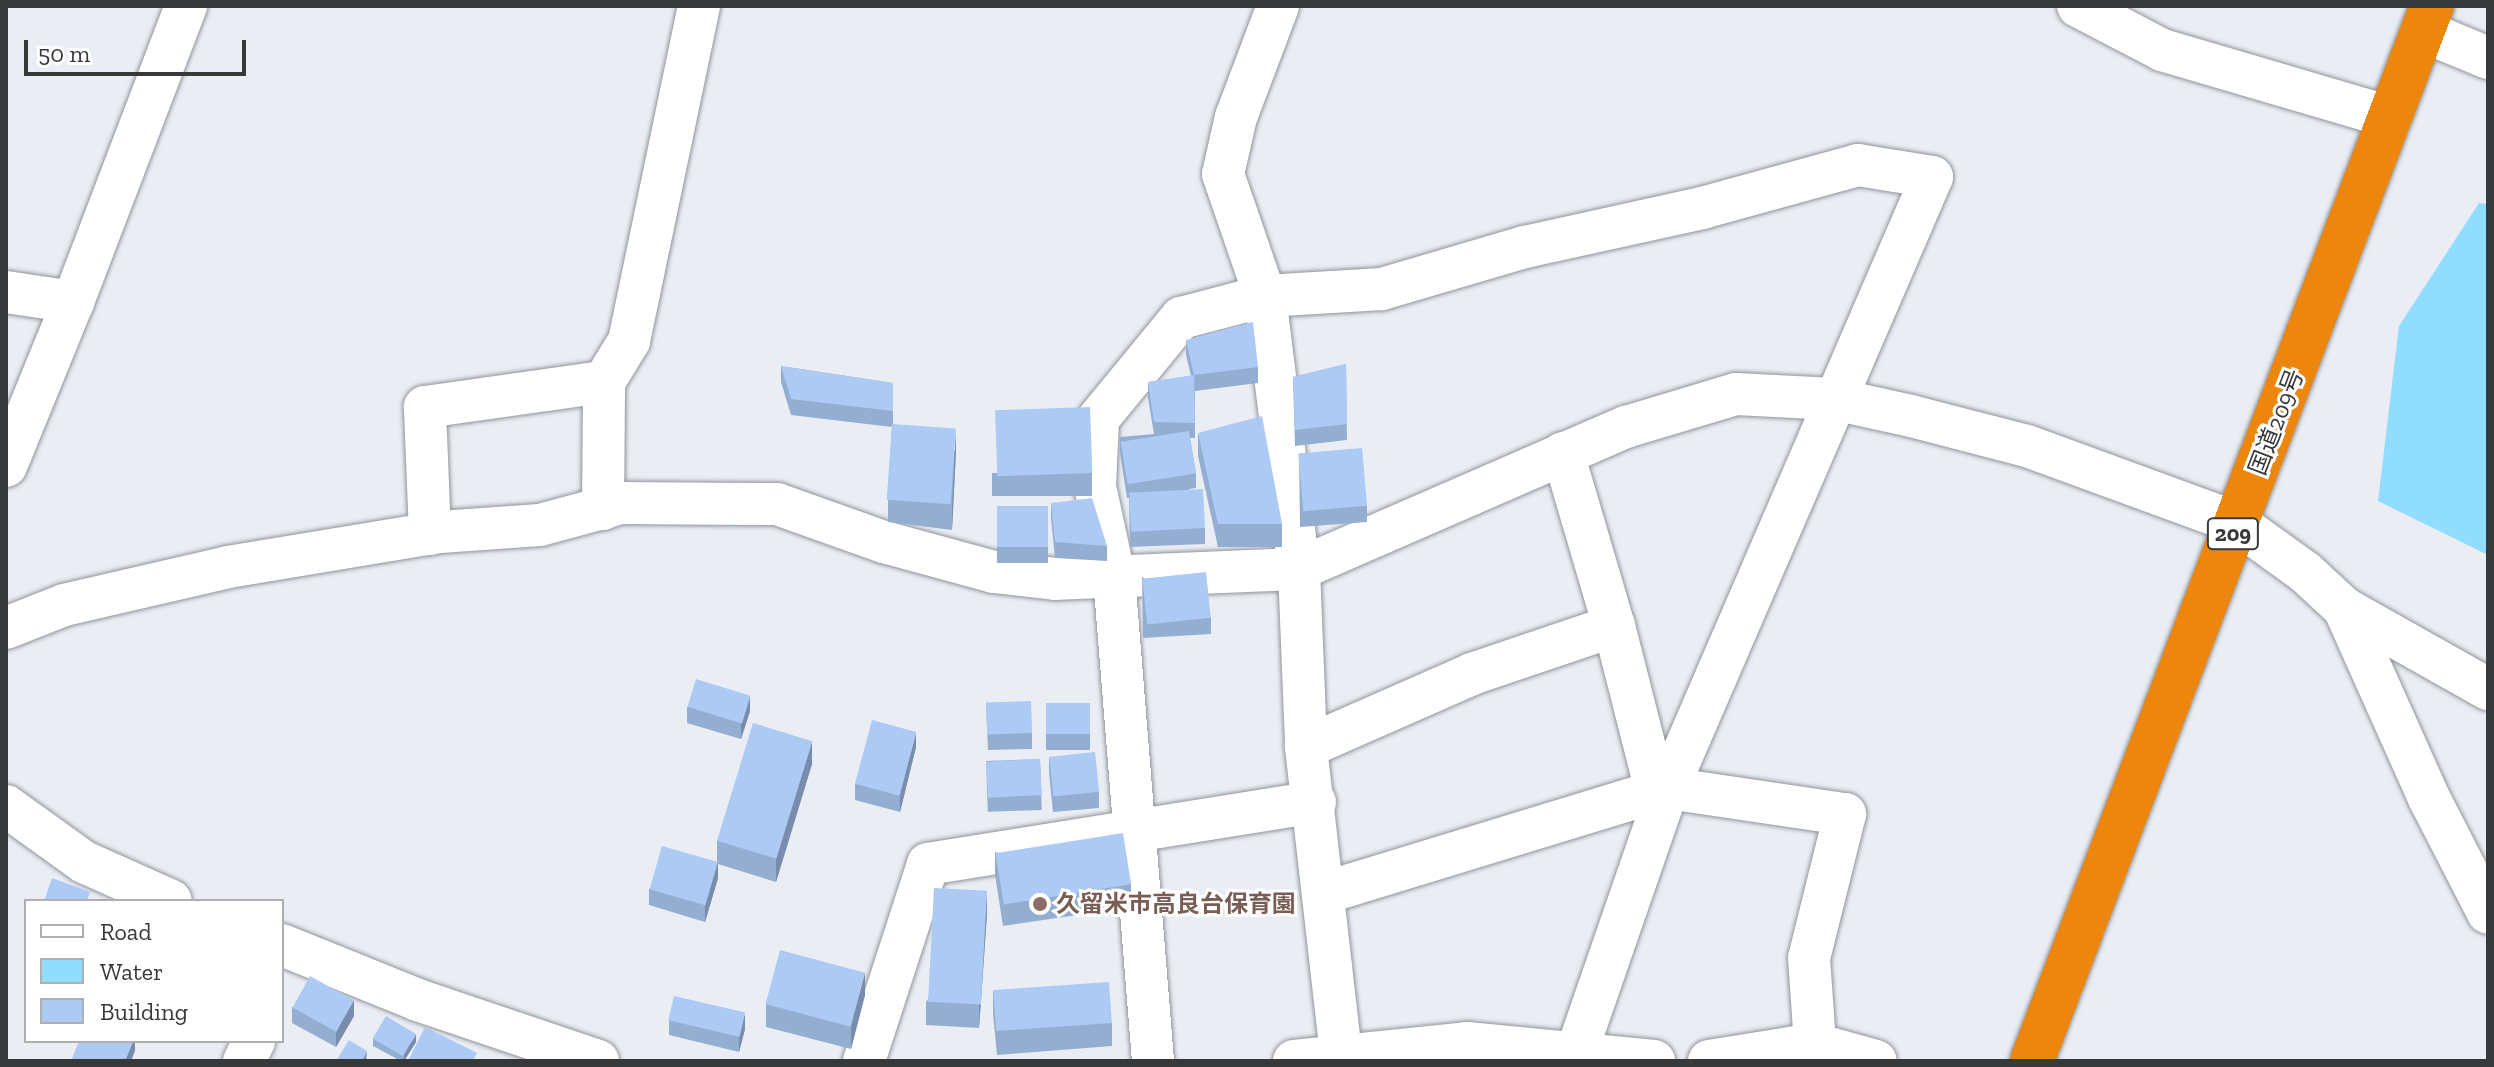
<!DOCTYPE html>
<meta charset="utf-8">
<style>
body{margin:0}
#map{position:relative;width:2494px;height:1067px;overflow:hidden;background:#eaeef4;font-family:"Zilla Slab","Noto Sans JP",serif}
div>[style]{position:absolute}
.water>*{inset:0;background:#90ddff}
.roads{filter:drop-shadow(0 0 2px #90949a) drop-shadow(0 0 2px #90949a)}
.minor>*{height:42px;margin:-21px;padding:0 21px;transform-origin:21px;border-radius:21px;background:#fff}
.highway>*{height:44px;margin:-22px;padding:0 22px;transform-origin:22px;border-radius:22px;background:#ec860c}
.wall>*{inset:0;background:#94aed2;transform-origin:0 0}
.shaded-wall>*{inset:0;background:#788dab}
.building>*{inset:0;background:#accaf4;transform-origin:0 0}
.dots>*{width:22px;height:22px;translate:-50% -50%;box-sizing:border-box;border:4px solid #fff;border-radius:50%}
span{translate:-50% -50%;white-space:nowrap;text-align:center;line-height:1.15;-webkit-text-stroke:6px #fff;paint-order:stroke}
.shield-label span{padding:2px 6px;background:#fff;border:2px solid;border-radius:6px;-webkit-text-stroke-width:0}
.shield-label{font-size:22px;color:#36383a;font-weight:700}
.street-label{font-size:24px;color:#36383a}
.education-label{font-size:24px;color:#785e54;font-weight:700}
.left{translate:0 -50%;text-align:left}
.frame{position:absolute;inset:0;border:8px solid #36383a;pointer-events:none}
.legend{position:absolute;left:24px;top:899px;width:260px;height:144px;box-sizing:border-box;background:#fff;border:2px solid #afafb0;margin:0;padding:10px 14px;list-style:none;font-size:24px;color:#36383a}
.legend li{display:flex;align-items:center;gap:16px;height:40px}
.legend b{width:40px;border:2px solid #afafb0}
.scale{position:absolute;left:24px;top:40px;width:222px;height:36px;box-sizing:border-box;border:4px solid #36383a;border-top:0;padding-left:10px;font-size:24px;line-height:28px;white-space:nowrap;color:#36383a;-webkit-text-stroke:6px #fff;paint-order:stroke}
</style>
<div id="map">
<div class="water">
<div style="clip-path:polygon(2479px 203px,2488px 204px,2488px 555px,2378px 501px,2399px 326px)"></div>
</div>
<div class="roads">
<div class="minor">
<div style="left:1278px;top:6px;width:119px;rotate:110.7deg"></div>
<div style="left:1236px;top:117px;width:58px;rotate:102.8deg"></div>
<div style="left:1223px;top:174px;width:129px;rotate:71deg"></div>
<div style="left:1265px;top:296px;width:275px;rotate:82.9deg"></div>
<div style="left:1299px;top:569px;width:178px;rotate:87.7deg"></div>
<div style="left:1306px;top:747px;width:309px;rotate:83.5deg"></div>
<div style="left:2078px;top:6px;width:95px;rotate:27.6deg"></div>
<div style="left:2162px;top:50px;width:238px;rotate:16.4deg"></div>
<div style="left:2423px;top:31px;width:70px;rotate:22.6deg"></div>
<div style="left:6px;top:292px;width:68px;rotate:8.5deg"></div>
<div style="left:1563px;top:453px;width:180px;rotate:73.6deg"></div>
<div style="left:1614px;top:626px;width:170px;rotate:75.7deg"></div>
<div style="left:6px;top:466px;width:177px;rotate:-67.8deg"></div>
<div style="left:73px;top:302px;width:317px;rotate:-69.1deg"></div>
<div style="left:603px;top:509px;width:127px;rotate:-89.5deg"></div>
<div style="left:604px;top:382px;width:48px;rotate:-58.6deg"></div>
<div style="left:629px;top:341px;width:342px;rotate:-78.2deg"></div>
<div style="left:430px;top:534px;width:127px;rotate:-92.3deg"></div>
<div style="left:425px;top:407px;width:181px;rotate:-8deg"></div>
<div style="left:2344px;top:608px;width:208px;rotate:65.9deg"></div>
<div style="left:2429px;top:798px;width:129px;rotate:62.8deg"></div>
<div style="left:6px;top:628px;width:62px;rotate:-21.6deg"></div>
<div style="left:64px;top:605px;width:168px;rotate:-13deg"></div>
<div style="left:228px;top:567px;width:215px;rotate:-9.4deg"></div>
<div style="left:440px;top:532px;width:100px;rotate:-4deg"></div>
<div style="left:540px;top:525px;width:84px;rotate:-15.2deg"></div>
<div style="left:621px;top:503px;width:156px;rotate:0.4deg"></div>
<div style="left:777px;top:504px;width:114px;rotate:19.6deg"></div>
<div style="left:884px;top:542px;width:114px;rotate:15.3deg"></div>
<div style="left:994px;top:572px;width:62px;rotate:6.4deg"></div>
<div style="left:1056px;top:579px;width:243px;rotate:-2.4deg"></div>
<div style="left:1299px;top:569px;width:357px;rotate:-23.5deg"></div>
<div style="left:1626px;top:427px;width:115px;rotate:-16.7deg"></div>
<div style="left:1736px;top:394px;width:98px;rotate:2.9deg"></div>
<div style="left:1834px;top:399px;width:79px;rotate:12.4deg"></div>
<div style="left:1911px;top:416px;width:120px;rotate:14.5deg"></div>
<div style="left:2027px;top:446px;width:224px;rotate:20.1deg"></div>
<div style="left:2237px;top:523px;width:84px;rotate:35.8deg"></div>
<div style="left:2305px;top:572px;width:53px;rotate:42.7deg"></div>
<div style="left:2344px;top:608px;width:165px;rotate:29.4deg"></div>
<div style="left:1306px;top:747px;width:181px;rotate:-23.7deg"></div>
<div style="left:1472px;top:674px;width:150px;rotate:-18.7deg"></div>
<div style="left:6px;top:806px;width:96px;rotate:35.7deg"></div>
<div style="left:84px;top:862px;width:95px;rotate:24.1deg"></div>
<div style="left:1324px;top:893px;width:360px;rotate:-17deg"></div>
<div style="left:1668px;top:788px;width:179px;rotate:8.4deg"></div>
<div style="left:1845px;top:814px;width:148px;rotate:104deg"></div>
<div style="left:1809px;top:958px;width:86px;rotate:86deg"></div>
<div style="left:282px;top:945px;width:147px;rotate:22deg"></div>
<div style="left:418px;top:1000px;width:190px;rotate:18.7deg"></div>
<div style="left:244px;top:1061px;width:22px;rotate:-63deg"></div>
<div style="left:864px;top:1061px;width:207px;rotate:-72deg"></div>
<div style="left:928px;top:864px;width:392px;rotate:-9.1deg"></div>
<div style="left:1153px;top:1061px;width:488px;rotate:-94.6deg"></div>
<div style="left:1114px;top:575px;width:91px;rotate:-102.1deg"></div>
<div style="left:1095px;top:486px;width:67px;rotate:-87.4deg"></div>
<div style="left:1098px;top:419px;width:131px;rotate:-50.6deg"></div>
<div style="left:1181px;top:318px;width:87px;rotate:-14.7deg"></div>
<div style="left:1265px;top:296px;width:117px;rotate:-3.4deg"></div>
<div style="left:1382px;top:289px;width:149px;rotate:-16.4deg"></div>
<div style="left:1525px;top:247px;width:181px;rotate:-12.4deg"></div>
<div style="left:1702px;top:208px;width:162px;rotate:-15.4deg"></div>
<div style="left:1858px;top:165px;width:75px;rotate:9.2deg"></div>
<div style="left:1932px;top:177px;width:666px;rotate:113.37deg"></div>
<div style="left:1668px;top:788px;width:281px;rotate:109.1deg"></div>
<div style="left:1294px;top:1061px;width:174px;rotate:-5.9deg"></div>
<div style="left:1467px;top:1043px;width:188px;rotate:5.5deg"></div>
<div style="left:1709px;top:1061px;width:107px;rotate:-9.1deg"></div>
<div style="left:1815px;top:1044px;width:63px;rotate:15.6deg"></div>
</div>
<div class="highway">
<div style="left:2032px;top:1061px;width:1128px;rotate:-69.24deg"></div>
</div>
</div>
<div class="wall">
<div style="clip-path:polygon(1186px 340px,1258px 367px,1258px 383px,1195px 391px,1195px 438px,1190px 438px,1196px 473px,1196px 488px,1189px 489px,1205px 528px,1205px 544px,1130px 547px,1129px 498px,1127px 498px,1120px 453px,1120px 437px,1154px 434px,1148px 398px,1148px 382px,1191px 376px,1186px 355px)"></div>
<div style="clip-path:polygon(1346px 364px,1347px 440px,1295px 446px,1293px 377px)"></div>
<div style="clip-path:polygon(781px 366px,893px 383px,893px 424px,956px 451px,952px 530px,888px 522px,888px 500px,892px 427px,791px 415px,781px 382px)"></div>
<div style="clip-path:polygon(1198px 433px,1282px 524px,1282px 547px,1218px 547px,1198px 456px)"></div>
<div style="clip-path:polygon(1299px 456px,1367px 506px,1367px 522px,1300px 527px)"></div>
<div style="left:1092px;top:473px;width:23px;height:100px;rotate:90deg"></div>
<div style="clip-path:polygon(1051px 503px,1107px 546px,1107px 561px,1055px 558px,1051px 518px)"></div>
<div style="left:997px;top:506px;width:51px;height:57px"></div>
<div style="clip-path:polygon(1142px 577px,1211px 618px,1211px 634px,1143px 638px)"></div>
<div style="clip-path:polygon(986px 702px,1032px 733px,1032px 749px,988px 750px)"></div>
<div style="left:1046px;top:703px;width:44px;height:47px"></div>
<div style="clip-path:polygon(687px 707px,750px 711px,741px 739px,687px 723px)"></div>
<div style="clip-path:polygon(916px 747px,900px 812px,855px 800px,855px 784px)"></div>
<div style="clip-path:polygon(1049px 757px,1099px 792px,1099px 808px,1053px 812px,1049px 773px)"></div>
<div style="left:1040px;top:759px;width:51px;height:54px;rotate:88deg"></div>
<div style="clip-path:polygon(812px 764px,776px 882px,718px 864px,718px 878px,705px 922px,649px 905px,649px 889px,717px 862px,717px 841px)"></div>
<div style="clip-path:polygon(995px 852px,1131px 884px,1131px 907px,1003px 926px,995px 875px)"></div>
<div style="clip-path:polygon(987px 914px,979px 1028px,926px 1025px,926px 1002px)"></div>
<div style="clip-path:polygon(993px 991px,1112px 1023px,1112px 1046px,997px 1055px,993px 1014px)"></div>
<div style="clip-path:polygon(865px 995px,851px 1049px,766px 1027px,766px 1004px)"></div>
<div style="clip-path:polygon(292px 1007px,354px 1016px,336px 1047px,292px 1023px)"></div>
<div style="clip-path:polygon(669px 1020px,745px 1029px,739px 1052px,669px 1035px)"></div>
<div style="clip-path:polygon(373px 1038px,416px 1042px,404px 1061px,401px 1061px,373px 1046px)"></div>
</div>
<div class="shaded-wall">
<div style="clip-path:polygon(956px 428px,956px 451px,952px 530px,952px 507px)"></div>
<div style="clip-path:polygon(750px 696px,750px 711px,741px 739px,741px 724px)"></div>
<div style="clip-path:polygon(916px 732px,916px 747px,900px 812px,900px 796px)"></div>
<div style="clip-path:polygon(812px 741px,812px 764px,776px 882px,776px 859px)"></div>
<div style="clip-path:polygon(718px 862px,718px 878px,705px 922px,705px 906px)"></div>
<div style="clip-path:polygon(987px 891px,987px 914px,979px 1028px,979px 1005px)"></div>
<div style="clip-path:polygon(865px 972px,865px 995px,851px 1049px,851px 1027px)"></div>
<div style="clip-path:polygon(354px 1000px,354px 1016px,336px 1047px,336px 1031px)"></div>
<div style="clip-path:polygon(745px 1013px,745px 1029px,739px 1052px,739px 1037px)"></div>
<div style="clip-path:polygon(416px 1034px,416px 1042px,404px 1061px,404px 1055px)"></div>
<div style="clip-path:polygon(133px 1041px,135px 1041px,135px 1051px,131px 1061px,125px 1061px)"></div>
<div style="clip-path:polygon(367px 1051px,366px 1061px,362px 1061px)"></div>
</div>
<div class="building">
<div style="clip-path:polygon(1253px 322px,1258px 367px,1194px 375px,1195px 423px,1154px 422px,1148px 382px,1194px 375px,1186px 340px)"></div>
<div style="clip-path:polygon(1346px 364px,1347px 424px,1295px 430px,1293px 377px)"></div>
<div style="clip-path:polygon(781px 366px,893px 383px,893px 411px,791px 399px)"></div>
<div style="left:1090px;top:407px;width:66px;height:95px;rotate:88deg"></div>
<div style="clip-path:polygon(1262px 416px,1282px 524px,1218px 524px,1198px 433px)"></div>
<div style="left:892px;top:424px;width:64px;height:76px;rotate:4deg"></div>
<div style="left:1189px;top:431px;width:43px;height:69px;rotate:81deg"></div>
<div style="left:1362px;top:448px;width:58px;height:64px;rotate:85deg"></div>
<div style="left:1203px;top:489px;width:39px;height:74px;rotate:87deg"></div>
<div style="clip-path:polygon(1092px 498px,1107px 546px,1055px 542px,1051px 503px)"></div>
<div style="left:997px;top:506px;width:51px;height:41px"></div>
<div style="left:1206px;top:572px;width:46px;height:64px;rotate:84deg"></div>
<div style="left:696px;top:679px;width:57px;height:29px;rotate:17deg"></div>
<div style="left:1031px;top:701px;width:32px;height:45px;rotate:88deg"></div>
<div style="left:1046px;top:703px;width:44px;height:31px"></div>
<div style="left:872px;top:720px;width:46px;height:66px;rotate:15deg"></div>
<div style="left:753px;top:723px;width:62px;height:123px;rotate:17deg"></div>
<div style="left:1095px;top:752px;width:40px;height:46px;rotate:84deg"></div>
<div style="left:1040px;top:759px;width:36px;height:54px;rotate:87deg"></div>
<div style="left:1123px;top:833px;width:52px;height:129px;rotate:81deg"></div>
<div style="left:662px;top:846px;width:58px;height:45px;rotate:16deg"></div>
<div style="clip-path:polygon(52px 878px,90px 892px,87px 901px,44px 901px)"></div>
<div style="left:934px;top:888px;width:53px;height:114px;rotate:3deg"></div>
<div style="left:780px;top:950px;width:88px;height:56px;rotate:15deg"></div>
<div style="left:310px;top:976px;width:50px;height:36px;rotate:29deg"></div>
<div style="left:1109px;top:982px;width:41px;height:116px;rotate:86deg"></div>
<div style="left:674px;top:996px;width:73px;height:25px;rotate:13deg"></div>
<div style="left:386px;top:1016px;width:35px;height:26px;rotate:31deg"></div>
<div style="clip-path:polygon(425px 1027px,477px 1053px,473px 1061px,408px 1061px)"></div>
<div style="clip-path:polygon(349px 1040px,367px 1051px,362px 1061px,336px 1061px)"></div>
<div style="clip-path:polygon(79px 1041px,133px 1041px,125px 1061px,71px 1061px)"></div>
</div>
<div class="dots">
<div style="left:1040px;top:904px;background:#8d6e63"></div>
</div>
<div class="shield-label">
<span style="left:2233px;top:534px">209</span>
</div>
<div class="street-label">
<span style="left:2276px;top:422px;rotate:-69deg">国道209号</span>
</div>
<div class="education-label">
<span class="left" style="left:1056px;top:904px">久留米市高良台保育園</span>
</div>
<div class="frame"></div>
<ul class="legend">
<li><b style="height:10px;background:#fff"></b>Road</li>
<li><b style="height:22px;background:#90ddff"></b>Water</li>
<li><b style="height:22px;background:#accaf4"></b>Building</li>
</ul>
<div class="scale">50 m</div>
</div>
